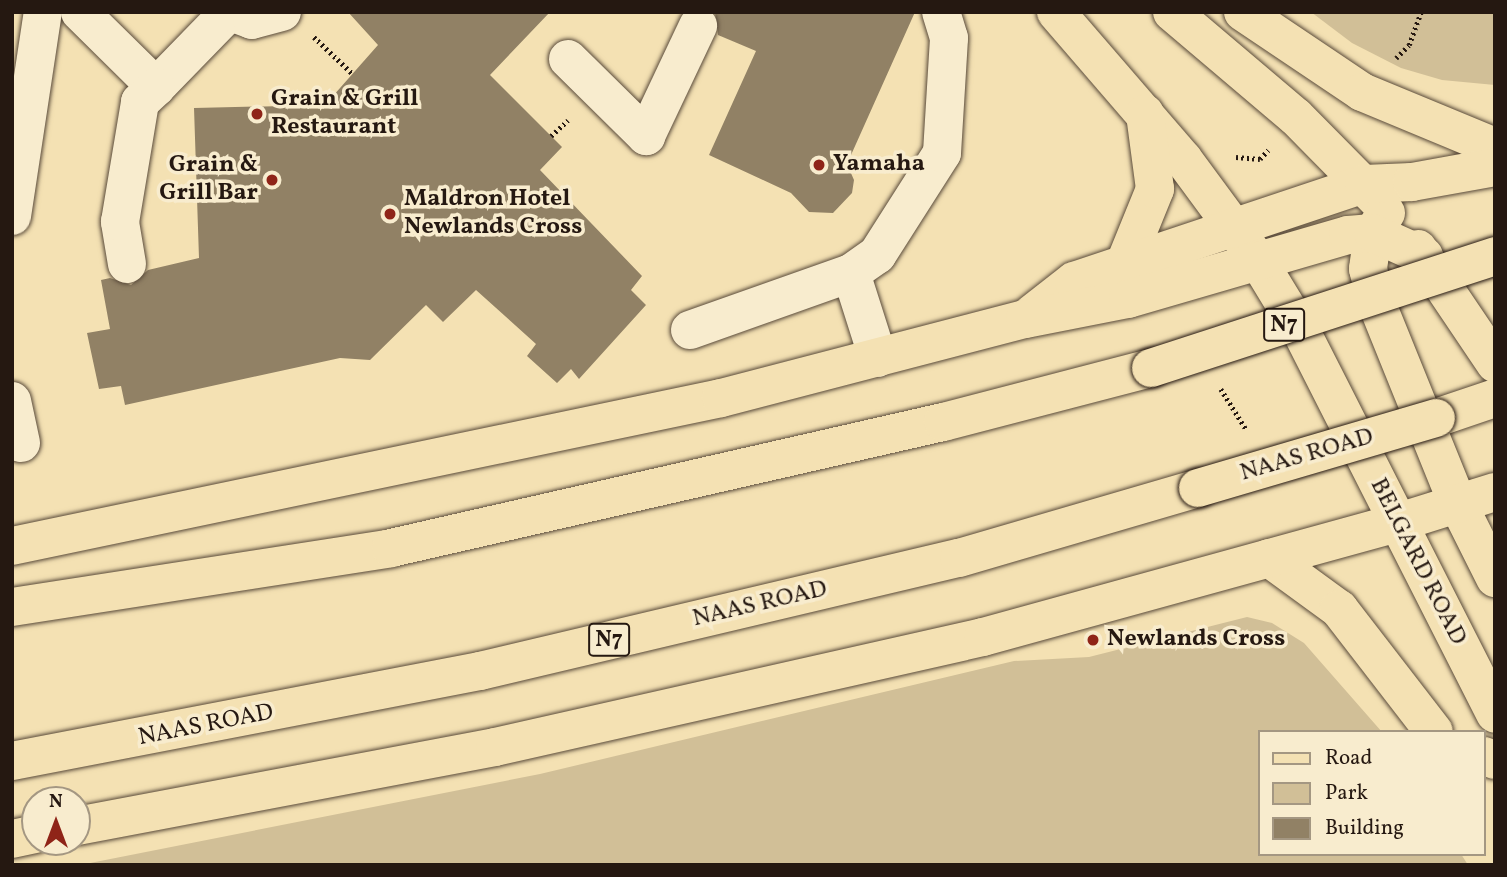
<!DOCTYPE html>
<style>
body{margin:0}
#map{position:relative;width:1507px;height:877px;overflow:hidden;background:#f4e1b3;font-family:Vollkorn,serif}
div>[style]{position:absolute}
.green>*{inset:0;background:#d1bf97}
.building>*{inset:0;background:#918165}
.path>*{height:4.5px;margin-top:-2.25px;transform-origin:0;background:repeating-linear-gradient(90deg,#251811 0 2px,transparent 0 5.5px)}
.roads{filter:drop-shadow(0 0 2px #594a3a) drop-shadow(0 0 2px #594a3a)}
.minor>*{height:38px;margin:-19px;padding:0 19px;transform-origin:19px;border-radius:19px;background:#f8ecce}
.major>*{height:38px;margin:-19px;padding:0 19px;transform-origin:19px;border-radius:19px;background:#f4e1b3}
.highway>*{height:38px;margin:-19px;padding:0 19px;transform-origin:19px;border-radius:19px;background:#f4e1b3}
.bridges{filter:drop-shadow(0 0 2px #251811) drop-shadow(0 0 2px #251811)}
.highway-bridge>*{height:38px;margin:-19px;padding:0 19px;transform-origin:19px;border-radius:19px;background:#f4e1b3}
.dots>*{width:19px;height:19px;translate:-50% -50%;box-sizing:border-box;border:4px solid #f8ecce;border-radius:50%}
span{translate:-50% -50%;white-space:nowrap;text-align:center;line-height:1.15;-webkit-text-stroke:7px #f8ecce;paint-order:stroke}
.shield-label span{padding:2px 5px;background:#f8ecce;border:2px solid;border-radius:5px;-webkit-text-stroke-width:0}
.shield-label{font-size:23px;color:#251811;font-weight:700}
.poi-label{font-size:24px;color:#251811;font-weight:700}
.left{translate:0 -50%;text-align:left}
.right{translate:-100% -50%;text-align:right}
.street-label{font-size:24px;color:#251811}
.frame{position:absolute;inset:0;border:14px solid #251811;pointer-events:none}
.legend{position:absolute;left:1258px;top:730px;width:228px;height:126px;box-sizing:border-box;background:#f8ecce;border:2px solid #a49782;margin:0;padding:9px 12px;list-style:none;font-size:21px;color:#251811}
.legend li{display:flex;align-items:center;gap:14px;height:35px}
.legend b{width:35px;border:2px solid #a49782}
.north{position:absolute;left:21px;top:786px;width:70px;height:70px;box-sizing:border-box;background:#f8ecce;border:2px solid #a49782;border-radius:50%;rotate:0deg;font-size:19px;font-weight:700;line-height:28px;text-align:center;color:#251811}
.north::after{content:'';display:block;margin:auto;width:24px;height:32px;background:#8f2418;clip-path:polygon(50% 0,100% 100%,50% 72%,0 100%)}
</style>
<div id="map">
<div class="green">
<div style="clip-path:polygon(1311px 12px,1495px 12px,1495px 85px,1442px 80px,1401px 68px,1352px 43px)"></div>
<div style="clip-path:polygon(1247px 617px,1272px 623px,1304px 643px,1382px 732px,1260px 732px,1260px 854px,1461px 854px,1468px 865px,80px 865px,540px 774px,1014px 661px,1089px 657px)"></div>
</div>
<div class="building">
<div style="clip-path:polygon(348px 12px,550px 12px,490px 75px,562px 147px,540px 170px,642px 276px,631px 290px,646px 305px,579px 379px,571px 369px,557px 383px,527px 356px,536px 344px,476px 290px,443px 322px,426px 305px,370px 360px,340px 358px,125px 405px,121px 386px,99px 389px,87px 333px,110px 329px,101px 280px,110px 278px,131px 285px,148px 270px,199px 258px,194px 108px,325px 105px,378px 45px)"></div>
<div style="clip-path:polygon(715px 12px,915px 12px,847px 164px,854px 180px,852px 193px,833px 213px,809px 212px,791px 193px,709px 155px,756px 51px,718px 35px)"></div>
</div>
<div class="path">
<div style="left:314px;top:37px;width:54px;rotate:43.5deg"></div>
<div style="left:1396px;top:58px;width:18px;rotate:-45deg"></div>
<div style="left:1409px;top:45px;width:35px;rotate:-70deg"></div>
<div style="left:551px;top:136px;width:23px;rotate:-43deg"></div>
<div style="left:1236px;top:157px;width:24px;rotate:5deg"></div>
<div style="left:1260px;top:159px;width:12px;rotate:-48deg"></div>
<div style="left:1221px;top:389px;width:47px;rotate:58deg"></div>
</div>
<div class="roads">
<div class="minor">
<div style="left:80px;top:12px;width:107px;rotate:44.6deg"></div>
<div style="left:156px;top:87px;width:105px;rotate:-45.8deg"></div>
<div style="left:231px;top:12px;width:22px;rotate:21deg"></div>
<div style="left:252px;top:20px;width:31px;rotate:-15deg"></div>
<div style="left:568px;top:59px;width:110px;rotate:44.6deg"></div>
<div style="left:646px;top:136px;width:122px;rotate:-64.7deg"></div>
<div style="left:12px;top:216px;width:206px;rotate:-81.4deg"></div>
<div style="left:127px;top:264px;width:43px;rotate:-99.5deg"></div>
<div style="left:120px;top:222px;width:122px;rotate:-80.5deg"></div>
<div style="left:140px;top:102px;width:22px;rotate:-43deg"></div>
<div style="left:851px;top:273px;width:89px;rotate:72.4deg"></div>
<div style="left:690px;top:330px;width:171px;rotate:-19.5deg"></div>
<div style="left:851px;top:273px;width:32px;rotate:-35deg"></div>
<div style="left:877px;top:255px;width:121px;rotate:-57.5deg"></div>
<div style="left:942px;top:153px;width:115px;rotate:-86.5deg"></div>
<div style="left:949px;top:38px;width:27px;rotate:-107deg"></div>
<div style="left:12px;top:401px;width:43px;rotate:77.9deg"></div>
</div>
<div class="major">
<div style="left:1056px;top:12px;width:194px;rotate:49.2deg"></div>
<div style="left:1183px;top:159px;width:128px;rotate:53.6deg"></div>
<div style="left:1259px;top:262px;width:81px;rotate:58.7deg"></div>
<div style="left:1301px;top:331px;width:429px;rotate:63.1deg"></div>
<div style="left:1172px;top:12px;width:162px;rotate:40.3deg"></div>
<div style="left:1296px;top:117px;width:115px;rotate:45.4deg"></div>
<div style="left:1243px;top:12px;width:143px;rotate:33.9deg"></div>
<div style="left:1362px;top:92px;width:144px;rotate:22.5deg"></div>
<div style="left:1386px;top:213px;width:24px;rotate:123deg"></div>
<div style="left:1373px;top:233px;width:36px;rotate:98deg"></div>
<div style="left:1368px;top:269px;width:36px;rotate:76deg"></div>
<div style="left:1377px;top:304px;width:216px;rotate:68deg"></div>
<div style="left:1458px;top:504px;width:83px;rotate:63.4deg"></div>
<div style="left:1418px;top:249px;width:138px;rotate:56deg"></div>
<div style="left:1125px;top:263px;width:80px;rotate:-67.9deg"></div>
<div style="left:1155px;top:189px;width:76px;rotate:-97.6deg"></div>
<div style="left:1033px;top:313px;width:52px;rotate:-38deg"></div>
<div style="left:1074px;top:281px;width:306px;rotate:-18.5deg"></div>
<div style="left:1364px;top:184px;width:48px;rotate:-2.4deg"></div>
<div style="left:1412px;top:182px;width:84px;rotate:-10.2deg"></div>
<div style="left:1396px;top:523px;width:104px;rotate:-17.4deg"></div>
<div style="left:12px;top:546px;width:724px;rotate:-11.79deg"></div>
<div style="left:721px;top:398px;width:314px;rotate:-14.6deg"></div>
<div style="left:1025px;top:319px;width:105px;rotate:-11deg"></div>
<div style="left:1128px;top:299px;width:229px;rotate:-16.2deg"></div>
<div style="left:1348px;top:235px;width:25px;rotate:-5deg"></div>
<div style="left:1373px;top:233px;width:56px;rotate:24.3deg"></div>
</div>
<div class="highway">
<div style="left:1436px;top:418px;width:62px;rotate:-18.7deg"></div>
<div style="left:1269px;top:558px;width:87px;rotate:36.1deg"></div>
<div style="left:1339px;top:609px;width:155px;rotate:52.3deg"></div>
<div style="left:12px;top:607px;width:384px;rotate:-8.8deg"></div>
<div style="left:391px;top:548px;width:566px;rotate:-12.86deg"></div>
<div style="left:943px;top:422px;width:215px;rotate:-14.6deg"></div>
<div style="left:1484px;top:756px;width:12px;rotate:20deg"></div>
<div style="left:12px;top:761px;width:477px;rotate:-10.9deg"></div>
<div style="left:480px;top:671px;width:492px;rotate:-13.3deg"></div>
<div style="left:959px;top:558px;width:249px;rotate:-16.3deg"></div>
<div style="left:77px;top:826px;width:425px;rotate:-10.7deg"></div>
<div style="left:495px;top:747px;width:500px;rotate:-12.7deg"></div>
<div style="left:983px;top:637px;width:428px;rotate:-15.4deg"></div>
<div style="left:12px;top:839px;width:24px;rotate:-12deg"></div>
</div>
</div>
<div class="bridges">
<div class="highway-bridge">
<div style="left:1151px;top:368px;width:362px;rotate:-18deg"></div>
<div style="left:1198px;top:488px;width:248px;rotate:-16.4deg"></div>
</div>
</div>
<div class="dots">
<div style="left:257px;top:114px;background:#8f2418"></div>
<div style="left:819px;top:165px;background:#8f2418"></div>
<div style="left:272px;top:180px;background:#8f2418"></div>
<div style="left:390px;top:214px;background:#8f2418"></div>
<div style="left:1093px;top:640px;background:#8f2418"></div>
</div>
<div class="shield-label">
<span style="left:1284px;top:325px">N7</span>
<span style="left:609px;top:640px">N7</span>
</div>
<div class="poi-label">
<span class="left" style="left:271px;top:114px">Grain &amp; Grill<br>Restaurant</span>
<span class="left" style="left:833px;top:165px">Yamaha</span>
<span class="right" style="left:258px;top:180px">Grain &amp;<br>Grill Bar</span>
<span class="left" style="left:404px;top:214px">Maldron Hotel<br>Newlands Cross</span>
<span class="left" style="left:1107px;top:640px">Newlands Cross</span>
</div>
<div class="street-label">
<span style="left:1307px;top:456px;rotate:-16deg">NAAS ROAD</span>
<span style="left:1417px;top:562px;rotate:63deg">BELGARD ROAD</span>
<span style="left:760px;top:605px;rotate:-13deg">NAAS ROAD</span>
<span style="left:206px;top:726px;rotate:-11deg">NAAS ROAD</span>
</div>
<div class="frame"></div>
<ul class="legend">
<li><b style="height:9px;background:#f4e1b3"></b>Road</li>
<li><b style="height:19px;background:#d1bf97"></b>Park</li>
<li><b style="height:19px;background:#918165"></b>Building</li>
</ul>
<div class="north">N</div>
</div>
